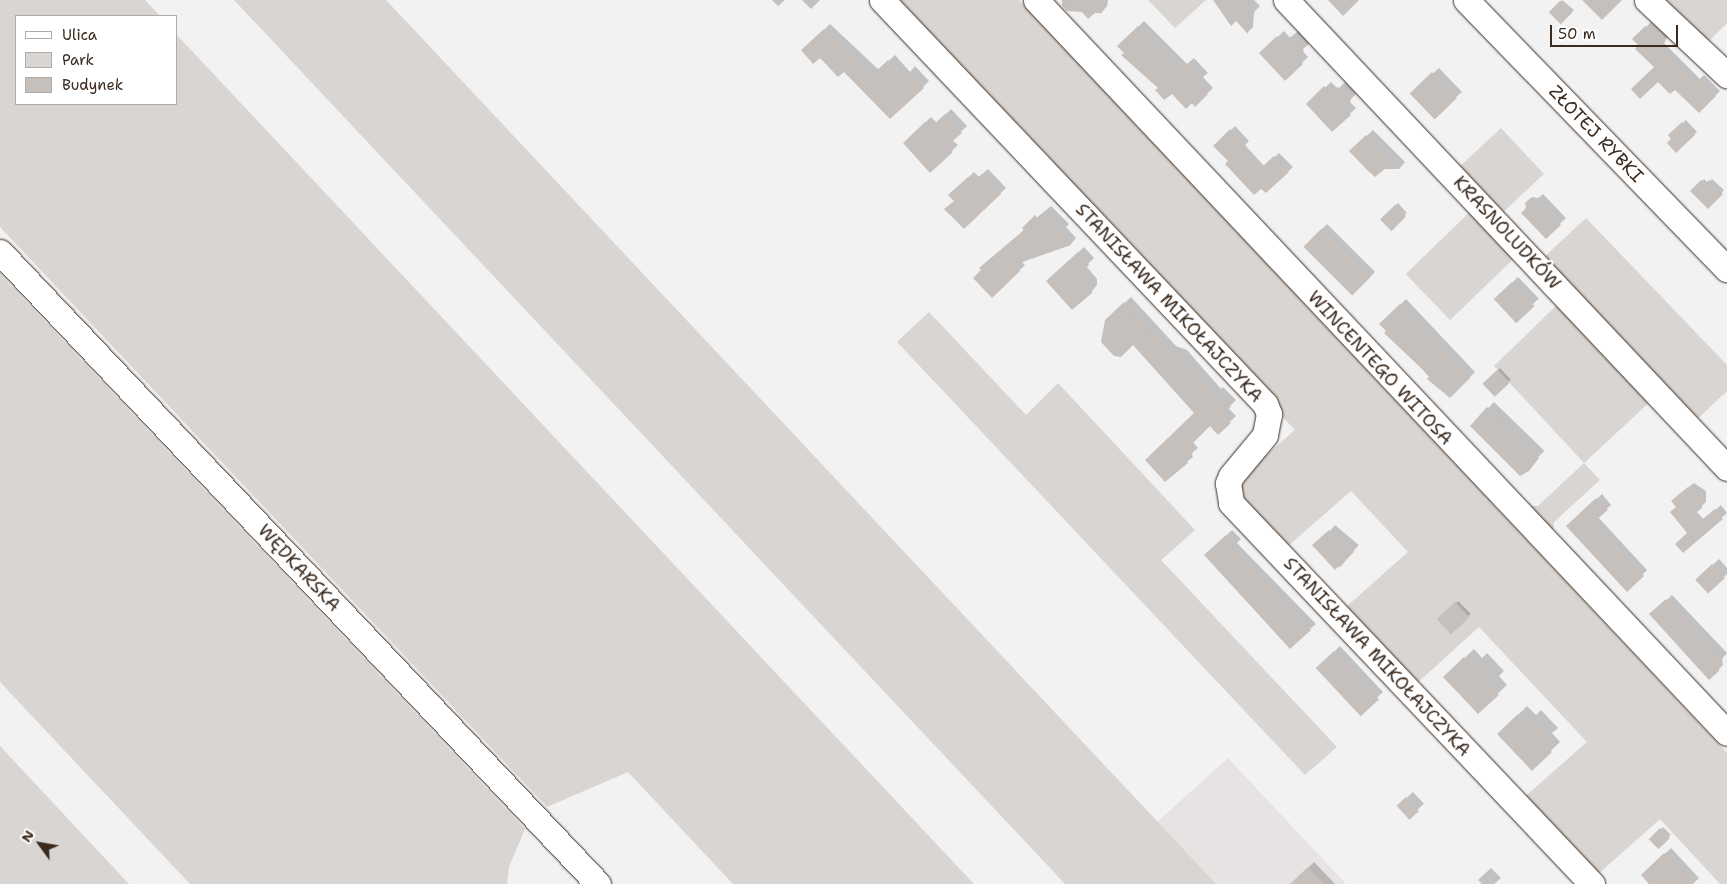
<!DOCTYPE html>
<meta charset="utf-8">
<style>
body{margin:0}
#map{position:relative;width:1727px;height:884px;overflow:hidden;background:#f3f2f2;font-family:"Shantell Sans",sans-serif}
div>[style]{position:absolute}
.built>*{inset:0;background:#e6e3e2}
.green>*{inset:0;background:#d8d5d2;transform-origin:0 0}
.shadow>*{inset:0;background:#0003;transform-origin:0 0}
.building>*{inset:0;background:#c6c0bd;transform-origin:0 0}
.roads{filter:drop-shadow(0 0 1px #3b2a1e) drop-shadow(0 0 1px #3b2a1e)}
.minor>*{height:25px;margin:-12.5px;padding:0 12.5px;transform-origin:12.5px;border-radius:12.5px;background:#fff}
span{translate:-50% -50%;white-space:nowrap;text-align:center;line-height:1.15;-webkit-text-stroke:4.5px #fff;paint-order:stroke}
.street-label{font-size:18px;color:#3b2a1e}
.legend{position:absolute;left:15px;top:15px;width:162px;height:90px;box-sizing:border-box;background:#fff;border:1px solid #b1aaa5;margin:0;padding:6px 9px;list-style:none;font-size:15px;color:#3b2a1e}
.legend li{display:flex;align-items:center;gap:10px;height:25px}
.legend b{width:25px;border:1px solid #b1aaa5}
.north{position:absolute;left:15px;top:819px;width:50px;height:50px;-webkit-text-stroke:4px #fff;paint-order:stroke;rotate:302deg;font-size:14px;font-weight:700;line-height:20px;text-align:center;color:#3b2a1e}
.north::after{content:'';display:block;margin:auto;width:18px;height:22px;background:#3b2a1e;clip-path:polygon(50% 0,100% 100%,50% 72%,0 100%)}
.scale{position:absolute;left:1550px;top:25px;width:128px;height:22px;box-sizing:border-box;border:2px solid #3b2a1e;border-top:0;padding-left:6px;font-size:15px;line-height:18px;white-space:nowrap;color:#3b2a1e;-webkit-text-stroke:4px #fff;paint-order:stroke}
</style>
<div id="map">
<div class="built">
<div style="clip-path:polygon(1228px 758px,1346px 884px,1216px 884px,1157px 822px)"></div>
</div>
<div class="green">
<div style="clip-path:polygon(0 0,145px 0,160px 16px,16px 16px,16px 104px,176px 104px,176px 34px,974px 884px,733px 884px,628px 772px,547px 807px,0 227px)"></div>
<div style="clip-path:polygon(234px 0,386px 0,1216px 884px,1065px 884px)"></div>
<div style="clip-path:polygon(891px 0,1019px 0,1727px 753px,1727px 884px,1720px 884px,1660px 819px,1596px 876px,1523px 798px,1587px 742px,1479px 627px,1416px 684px,1345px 608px,1408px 552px,1351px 491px,1286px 548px,1235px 493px,1236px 482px,1295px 430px)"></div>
<div style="clip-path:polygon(1148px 0,1206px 0,1175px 28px)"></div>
<div style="clip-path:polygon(1654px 0,1727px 0,1727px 23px,1707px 43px)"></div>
<div style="left:1501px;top:128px;width:63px;height:59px;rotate:47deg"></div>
<div style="left:1474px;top:208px;width:64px;height:95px;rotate:46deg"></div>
<div style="clip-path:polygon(1586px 218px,1727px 365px,1727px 391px,1692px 424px,1540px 261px)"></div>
<div style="clip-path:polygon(0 274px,525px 829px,509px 867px,507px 884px,190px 884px,0 682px)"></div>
<div style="clip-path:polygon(1561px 301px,1653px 399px,1584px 463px,1600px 480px,1554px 522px,1553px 535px,1526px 506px,1538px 506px,1584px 463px,1494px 366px)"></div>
<div style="clip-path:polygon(929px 312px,1026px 415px,1058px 383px,1195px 530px,1161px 560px,1337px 747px,1305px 775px,897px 342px)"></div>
<div style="clip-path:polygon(0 746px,129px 884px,0 884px)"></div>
</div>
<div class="shadow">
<div style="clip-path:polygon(772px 0,785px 0,778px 6px)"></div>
<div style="clip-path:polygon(802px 0,820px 0,811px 9px)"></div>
<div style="clip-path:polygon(1072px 0,1108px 0,1107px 6px,1102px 12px)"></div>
<div style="clip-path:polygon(1220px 0,1254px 0,1260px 6px,1254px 12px,1253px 27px,1248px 32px)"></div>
<div style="clip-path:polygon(1562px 0,1574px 10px,1561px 22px,1550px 12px)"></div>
<div style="clip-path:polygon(1144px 21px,1187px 64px,1194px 58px,1208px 73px,1203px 77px,1213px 88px,1195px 105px,1160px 87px,1119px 46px)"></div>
<div style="clip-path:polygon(1651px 22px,1669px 36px,1663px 42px,1700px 79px,1704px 75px,1720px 91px,1699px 112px,1634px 39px)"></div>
<div style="clip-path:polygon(830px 24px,879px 70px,895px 55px,910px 72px,915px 66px,929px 81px,923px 87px,844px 70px,803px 50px)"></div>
<div style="clip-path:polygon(1284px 31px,1290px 38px,1298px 31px,1309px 44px,1302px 50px,1308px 57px,1285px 79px,1261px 53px)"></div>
<div style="clip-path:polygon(1439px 68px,1462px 92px,1456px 97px,1412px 94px)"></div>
<div style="clip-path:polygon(1331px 82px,1338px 89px,1345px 82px,1356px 94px,1349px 101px,1356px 108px,1333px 130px,1308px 104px)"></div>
<div style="clip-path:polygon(951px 109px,967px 126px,952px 140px,958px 145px,930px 171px,904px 143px,931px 117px,937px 123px)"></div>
<div style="clip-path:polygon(1686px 120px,1697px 132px,1676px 151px,1670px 135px)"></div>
<div style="clip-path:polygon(1235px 126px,1249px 141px,1245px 145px,1265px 167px,1279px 153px,1293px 167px,1266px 192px,1215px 146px)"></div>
<div style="clip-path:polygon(1373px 130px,1405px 162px,1400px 168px,1384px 168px,1357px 145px)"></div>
<div style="clip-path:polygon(988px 169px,1006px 188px,964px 228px,955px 200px,950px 195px,974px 172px,979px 177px)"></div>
<div style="clip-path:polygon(1704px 179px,1708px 183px,1712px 179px,1724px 190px,1708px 207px,1692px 191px)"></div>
<div style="clip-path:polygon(1543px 194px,1566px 218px,1546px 237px,1526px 202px,1532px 197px,1538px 198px)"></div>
<div style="left:1398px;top:203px;width:13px;height:23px;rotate:48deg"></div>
<div style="clip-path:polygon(1051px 206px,1069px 224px,1066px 227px,1076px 238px,1071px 244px,1021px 261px,1025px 265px,992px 296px,1024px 228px)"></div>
<div style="left:1327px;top:224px;width:68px;height:32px;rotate:45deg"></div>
<div style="clip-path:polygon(1084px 247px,1094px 258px,1086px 266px,1097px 279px,1097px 285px,1091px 292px,1054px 275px)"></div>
<div style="left:1518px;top:277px;width:30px;height:31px;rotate:46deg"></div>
<div style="clip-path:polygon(1131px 297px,1176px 346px,1187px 350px,1221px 389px,1223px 387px,1236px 400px,1228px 408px,1236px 416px,1218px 433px,1210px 425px,1193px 442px,1198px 448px,1191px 454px,1193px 457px,1165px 480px,1195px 413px,1133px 343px,1106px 321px)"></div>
<div style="clip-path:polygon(1406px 299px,1475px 372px,1450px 397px,1429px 379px,1431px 377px,1381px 324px)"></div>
<div style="left:1500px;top:368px;width:16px;height:22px;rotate:47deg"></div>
<div style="left:1494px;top:402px;width:70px;height:33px;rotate:44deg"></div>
<div style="clip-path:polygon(1694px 483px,1706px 491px,1706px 502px,1696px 511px,1704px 520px,1721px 505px,1727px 513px,1683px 552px,1688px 533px,1677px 507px,1677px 496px)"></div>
<div style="clip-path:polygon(1602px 494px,1611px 505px,1598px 517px,1647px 570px,1627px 590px,1567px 526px)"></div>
<div style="left:1335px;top:525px;width:31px;height:29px;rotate:40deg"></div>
<div style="clip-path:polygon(1232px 530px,1241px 539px,1237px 543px,1316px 624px,1310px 629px,1206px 555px)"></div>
<div style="clip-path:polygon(1719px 559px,1727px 568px,1727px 574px,1708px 592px,1703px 574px)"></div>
<div style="clip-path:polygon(1672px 595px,1727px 653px,1722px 659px,1723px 665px,1710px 678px,1651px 615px)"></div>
<div style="left:1458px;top:601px;width:18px;height:27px;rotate:45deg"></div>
<div style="left:1340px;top:646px;width:63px;height:31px;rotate:47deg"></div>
<div style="clip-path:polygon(1474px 649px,1482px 658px,1487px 653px,1504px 671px,1499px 676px,1507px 685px,1478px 712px,1445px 677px)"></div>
<div style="clip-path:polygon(1527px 706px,1536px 715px,1541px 710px,1558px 728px,1552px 733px,1560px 742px,1532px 769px,1499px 734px)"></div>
<div style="left:1413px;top:792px;width:16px;height:21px;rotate:47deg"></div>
<div style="left:1663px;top:827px;width:11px;height:18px;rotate:45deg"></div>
<div style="clip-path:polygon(1671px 848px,1699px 878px,1693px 884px,1651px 884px,1643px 875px)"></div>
<div style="clip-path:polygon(1314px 862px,1335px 884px,1302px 884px,1297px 879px)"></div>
<div style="clip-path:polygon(1491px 868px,1501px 878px,1494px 884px,1482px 884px,1478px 880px)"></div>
</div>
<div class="building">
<div style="clip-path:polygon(1062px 0,1108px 0,1102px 6px,1102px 13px,1095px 13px,1088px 19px,1082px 12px,1067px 11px,1062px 6px)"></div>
<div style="clip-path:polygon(1213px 0,1242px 0,1255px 13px,1248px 19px,1248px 34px,1236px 21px,1231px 26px)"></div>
<div style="clip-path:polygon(1328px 0,1359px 0,1343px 16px)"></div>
<div style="clip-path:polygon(1582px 0,1622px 0,1602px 20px)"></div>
<div style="left:1560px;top:1px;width:17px;height:16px;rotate:45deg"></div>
<div style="clip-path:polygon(1138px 26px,1180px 69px,1187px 63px,1203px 80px,1198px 84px,1208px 94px,1195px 107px,1192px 103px,1186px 109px,1172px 94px,1164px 100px,1155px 90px,1158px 88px,1121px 55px,1124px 53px,1117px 46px)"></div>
<div style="clip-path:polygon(1645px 26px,1666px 41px,1660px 47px,1694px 82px,1698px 79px,1716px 96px,1699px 113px,1675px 90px,1670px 94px,1658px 82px,1640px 99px,1631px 89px,1654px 67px,1635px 49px,1638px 45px,1632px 39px)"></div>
<div style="clip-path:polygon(824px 29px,872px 75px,888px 60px,903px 76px,909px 71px,924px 88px,890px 119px,844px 72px,838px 77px,820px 58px,813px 64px,801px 50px)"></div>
<div style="clip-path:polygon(1277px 36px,1284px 43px,1291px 36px,1304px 50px,1297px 57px,1303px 64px,1285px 81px,1259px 53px)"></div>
<div style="left:1432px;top:72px;width:36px;height:31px;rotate:46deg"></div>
<div style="clip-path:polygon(1324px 86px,1331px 93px,1338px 87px,1351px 101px,1344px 108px,1351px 115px,1332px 132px,1306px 104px)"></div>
<div style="clip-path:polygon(945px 114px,962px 133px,947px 146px,953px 152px,930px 173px,903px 143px,925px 122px,930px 128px)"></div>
<div style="clip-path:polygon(1682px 122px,1695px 135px,1676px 153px,1667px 143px,1671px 139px,1668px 135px)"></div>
<div style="clip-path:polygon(1230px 129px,1246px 146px,1241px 151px,1259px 170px,1274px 156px,1289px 172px,1266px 193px,1261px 189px,1254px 195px,1225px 164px,1228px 161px,1213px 146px)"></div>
<div style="clip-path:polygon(1366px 135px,1382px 153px,1400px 169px,1385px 169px,1375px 177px,1366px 169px,1349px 151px)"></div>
<div style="clip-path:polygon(982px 174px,1001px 194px,964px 229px,944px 209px,954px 201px,948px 195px,968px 177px,973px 182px)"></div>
<div style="clip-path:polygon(1701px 180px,1705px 184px,1709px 180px,1723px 194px,1708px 209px,1690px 191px)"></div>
<div style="clip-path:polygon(1536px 199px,1561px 225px,1546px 239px,1521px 213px,1526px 208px,1525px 202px,1531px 203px)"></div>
<div style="left:1395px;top:205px;width:16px;height:21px;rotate:45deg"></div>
<div style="clip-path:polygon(1045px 211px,1064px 231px,1060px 232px,1071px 245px,1014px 265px,1020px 271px,992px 298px,973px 278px,981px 270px,979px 268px,1024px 230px,1022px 228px,1035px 215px,1037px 218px)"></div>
<div style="left:1321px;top:229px;width:69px;height:25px;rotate:45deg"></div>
<div style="clip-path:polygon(1078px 252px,1089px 265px,1081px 273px,1092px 285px,1092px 293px,1072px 310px,1046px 281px)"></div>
<div style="left:1512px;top:282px;width:33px;height:25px;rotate:47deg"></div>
<div style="clip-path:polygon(1124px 302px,1171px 352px,1181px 356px,1214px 394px,1217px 392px,1231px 407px,1223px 414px,1231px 423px,1218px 435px,1210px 426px,1188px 448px,1193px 454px,1186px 461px,1188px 463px,1165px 482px,1145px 460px,1194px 413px,1133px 345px,1121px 357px,1114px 356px,1101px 342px,1105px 320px)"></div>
<div style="clip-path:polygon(1400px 304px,1470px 378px,1450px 398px,1427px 379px,1429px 377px,1423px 370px,1384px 333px,1386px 331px,1379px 324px)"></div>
<div style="left:1497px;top:370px;width:18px;height:20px;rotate:47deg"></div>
<div style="clip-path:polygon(1487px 407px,1539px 458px,1529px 471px,1520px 476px,1470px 426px)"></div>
<div style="clip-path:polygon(1688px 487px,1702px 495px,1702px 508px,1692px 516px,1698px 523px,1715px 509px,1723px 519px,1683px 553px,1675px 544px,1687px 533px,1670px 512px,1676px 507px,1671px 501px)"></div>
<div style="clip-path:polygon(1596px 498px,1608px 510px,1594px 522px,1644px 576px,1627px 592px,1566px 526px)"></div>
<div style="clip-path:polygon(1329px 530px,1354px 552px,1335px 570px,1312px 545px)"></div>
<div style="clip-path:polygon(1226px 535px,1236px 546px,1232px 549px,1311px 630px,1290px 649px,1204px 555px)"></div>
<div style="left:1712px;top:564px;width:19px;height:23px;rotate:47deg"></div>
<div style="clip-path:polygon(1666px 599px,1723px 660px,1717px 665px,1719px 671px,1709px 680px,1649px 614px)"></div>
<div style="left:1455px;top:602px;width:21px;height:25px;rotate:47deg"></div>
<div style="left:1334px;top:651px;width:66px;height:25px;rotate:47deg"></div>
<div style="clip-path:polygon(1464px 657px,1472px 666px,1478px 661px,1496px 681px,1490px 686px,1499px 695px,1478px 714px,1443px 677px)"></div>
<div style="clip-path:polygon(1518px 714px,1526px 723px,1531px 718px,1549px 738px,1544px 743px,1552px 752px,1532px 771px,1497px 734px)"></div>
<div style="left:1406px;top:797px;width:19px;height:13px;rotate:47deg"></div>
<div style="left:1660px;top:828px;width:14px;height:16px;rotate:45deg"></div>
<div style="clip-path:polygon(1664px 853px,1694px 884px,1649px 884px,1641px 875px)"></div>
<div style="clip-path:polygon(1308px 867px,1324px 884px,1290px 884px)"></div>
</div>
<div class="roads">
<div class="minor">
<div style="left:882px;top:0;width:557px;rotate:46.53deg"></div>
<div style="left:1265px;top:404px;width:11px;rotate:68deg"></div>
<div style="left:1269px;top:414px;width:21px;rotate:101deg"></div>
<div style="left:1265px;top:435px;width:53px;rotate:129.7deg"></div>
<div style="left:1231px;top:476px;width:8px;rotate:113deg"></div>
<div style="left:1228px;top:483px;width:20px;rotate:81deg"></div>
<div style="left:1231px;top:503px;width:525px;rotate:46.54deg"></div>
<div style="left:1036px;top:0;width:1007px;rotate:46.69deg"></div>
<div style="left:1286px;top:0;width:643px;rotate:46.7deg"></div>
<div style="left:1466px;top:0;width:375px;rotate:45.9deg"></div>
<div style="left:1647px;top:0;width:110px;rotate:43.2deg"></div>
<div style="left:0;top:252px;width:870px;rotate:46.58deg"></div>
</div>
</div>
<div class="street-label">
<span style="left:1596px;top:134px;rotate:46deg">ZŁOTEJ RYBKI</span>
<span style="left:1507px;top:233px;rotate:47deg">KRASNOLUDKÓW</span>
<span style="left:1169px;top:303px;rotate:47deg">STANISŁAWA MIKOŁAJCZYKA</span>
<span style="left:1380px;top:368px;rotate:47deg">WINCENTEGO WITOSA</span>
<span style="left:299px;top:568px;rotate:47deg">WĘDKARSKA</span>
<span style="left:1377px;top:657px;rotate:47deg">STANISŁAWA MIKOŁAJCZYKA</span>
</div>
<ul class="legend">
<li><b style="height:6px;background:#fff"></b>Ulica</li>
<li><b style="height:14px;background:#d8d5d2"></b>Park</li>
<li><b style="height:14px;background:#c6c0bd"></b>Budynek</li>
</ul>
<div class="north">N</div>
<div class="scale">50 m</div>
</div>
